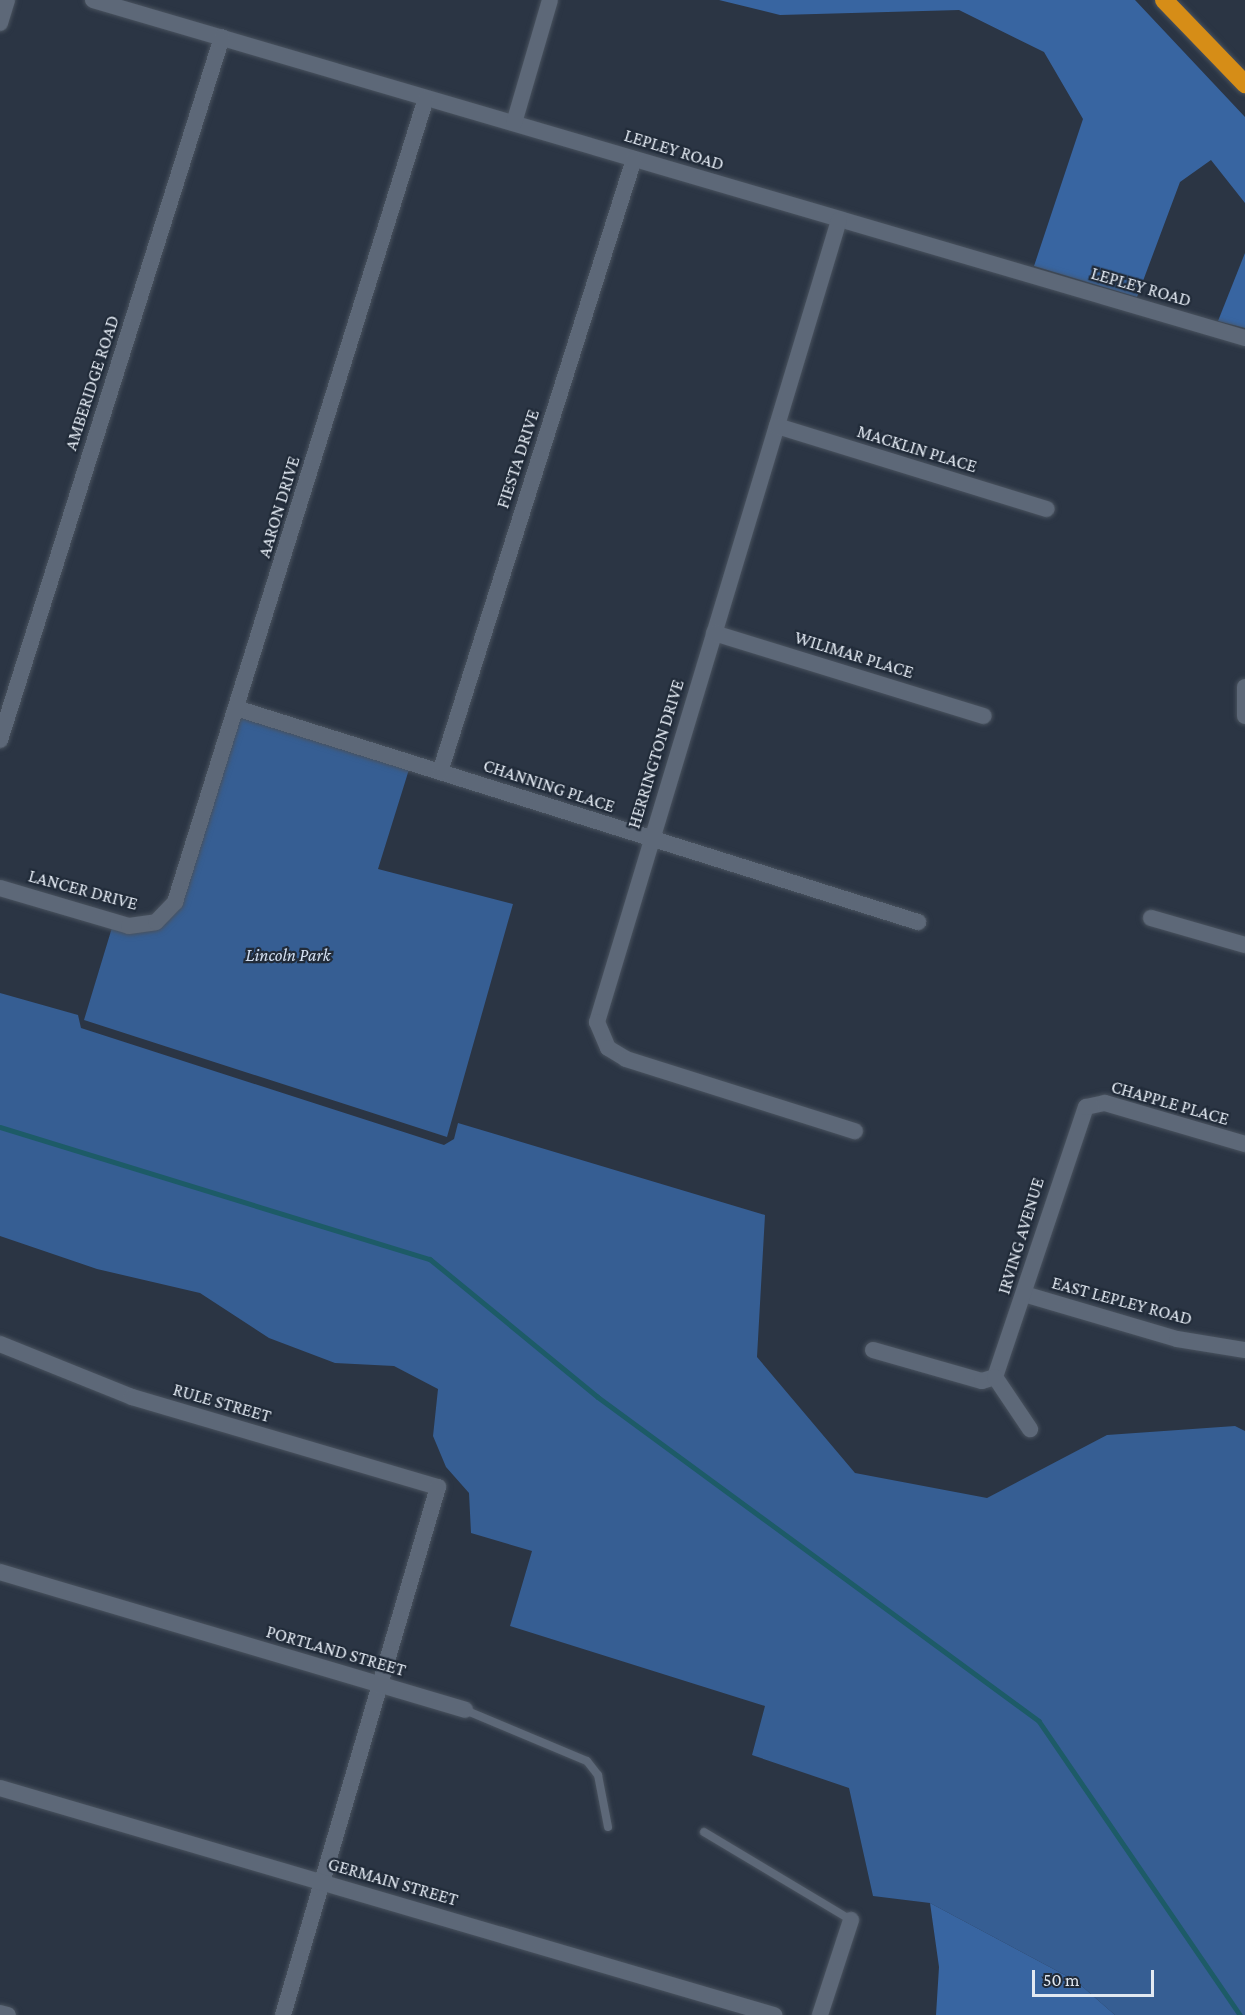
<!DOCTYPE html>
<style>
body{margin:0}
#map{position:relative;width:1245px;height:2015px;overflow:hidden;background:#2b3544;font-family:"Crimson Pro",serif}
div>[style]{position:absolute}
.green>*{inset:0;background:#365e93}
.forest>*{inset:0;background:#3865a1}
.stream>*{height:4.5px;margin:-2.25px;padding:0 2.25px;transform-origin:2.25px;border-radius:2.25px;background:#1d5b67}
.roads{filter:drop-shadow(0 0 2px #49525e) drop-shadow(0 0 2px #49525e)}
.lane>*{height:8px;margin:-4px;padding:0 4px;transform-origin:4px;border-radius:4px;background:#5d6878}
.street>*{height:16px;margin:-8px;padding:0 8px;transform-origin:8px;border-radius:8px;background:#5d6878}
.highway>*{height:18px;margin:-9px;padding:0 9px;transform-origin:9px;border-radius:9px;background:#d68d17}
span{translate:-50% -50%;white-space:nowrap;text-align:center;line-height:1.15;-webkit-text-stroke:4.5px #212b39;paint-order:stroke}
.street-label{font-size:18px;color:#e2e9f2}
.park-label{font-size:18px;color:#d4e0f2;font-style:italic}
.scale{position:absolute;left:1032px;top:1970px;width:122px;height:27px;box-sizing:border-box;border:3px solid #e2e9f2;border-top:0;padding-left:8px;font-size:18px;line-height:21px;white-space:nowrap;color:#e2e9f2;-webkit-text-stroke:4px #212b39;paint-order:stroke}
</style>
<div id="map">
<div class="green">
<div style="clip-path:polygon(236px 708px,411px 763px,378px 869px,513px 904px,447px 1137px,84px 1020px,114px 921px,166px 914px)"></div>
<div style="clip-path:polygon(0 993px,78px 1015px,81px 1028px,444px 1145px,454px 1139px,458px 1123px,765px 1215px,757px 1357px,855px 1473px,987px 1498px,1107px 1435px,1235px 1426px,1245px 1431px,1245px 2015px,1115px 2015px,1076px 1981px,930px 1903px,873px 1896px,849px 1788px,752px 1755px,765px 1706px,510px 1626px,532px 1551px,471px 1533px,469px 1493px,446px 1467px,433px 1436px,438px 1389px,394px 1366px,335px 1363px,269px 1338px,200px 1293px,97px 1269px,0 1236px)"></div>
</div>
<div class="forest">
<div style="clip-path:polygon(719px 0,1135px 0,1245px 117px,1245px 203px,1211px 160px,1180px 182px,1137px 297px,1034px 266px,1083px 119px,1044px 52px,959px 10px,780px 15px)"></div>
<div style="clip-path:polygon(1245px 253px,1245px 328px,1218px 321px)"></div>
<div style="clip-path:polygon(930px 1903px,1076px 1981px,1115px 2015px,936px 2015px,939px 1967px)"></div>
</div>
<div class="stream">
<div style="left:0;top:1127px;width:450px;rotate:17.1deg"></div>
<div style="left:430px;top:1259px;width:217px;rotate:39.4deg"></div>
<div style="left:598px;top:1397px;width:547px;rotate:36.3deg"></div>
<div style="left:1039px;top:1721px;width:356px;rotate:55.6deg"></div>
</div>
<div class="roads">
<div class="lane">
<div style="left:465px;top:1710px;width:132px;rotate:22.7deg"></div>
<div style="left:587px;top:1761px;width:18px;rotate:52deg"></div>
<div style="left:598px;top:1775px;width:53px;rotate:79.1deg"></div>
<div style="left:704px;top:1832px;width:171px;rotate:30.9deg"></div>
</div>
<div class="street">
<div style="left:93px;top:0;width:1201px;rotate:16.35deg"></div>
<div style="left:0;top:23px;width:24px;rotate:-73deg"></div>
<div style="left:514px;top:123px;width:128px;rotate:-73.7deg"></div>
<div style="left:839px;top:220px;width:838px;rotate:106.79deg"></div>
<div style="left:597px;top:1022px;width:28px;rotate:67deg"></div>
<div style="left:608px;top:1048px;width:21px;rotate:31deg"></div>
<div style="left:626px;top:1059px;width:240px;rotate:17.5deg"></div>
<div style="left:777px;top:426px;width:282px;rotate:17.1deg"></div>
<div style="left:714px;top:633px;width:282px;rotate:17.1deg"></div>
<div style="left:1245px;top:687px;width:29px;rotate:90deg"></div>
<div style="left:236px;top:708px;width:715px;rotate:17.42deg"></div>
<div style="left:0;top:740px;width:737px;rotate:-72.47deg"></div>
<div style="left:440px;top:772px;width:643px;rotate:-72.44deg"></div>
<div style="left:0;top:888px;width:134px;rotate:16.4deg"></div>
<div style="left:129px;top:926px;width:27px;rotate:-8deg"></div>
<div style="left:156px;top:922px;width:28px;rotate:-46deg"></div>
<div style="left:175px;top:902px;width:842px;rotate:-72.66deg"></div>
<div style="left:1151px;top:918px;width:98px;rotate:16deg"></div>
<div style="left:1024px;top:1294px;width:159px;rotate:16.4deg"></div>
<div style="left:1177px;top:1339px;width:69px;rotate:9.2deg"></div>
<div style="left:0;top:1344px;width:142px;rotate:21.9deg"></div>
<div style="left:132px;top:1397px;width:319px;rotate:16.4deg"></div>
<div style="left:438px;top:1487px;width:550px;rotate:106.36deg"></div>
<div style="left:873px;top:1350px;width:113px;rotate:15.9deg"></div>
<div style="left:982px;top:1381px;width:14px;rotate:-17deg"></div>
<div style="left:995px;top:1377px;width:285px;rotate:-71.4deg"></div>
<div style="left:1086px;top:1107px;width:19px;rotate:-12deg"></div>
<div style="left:1105px;top:1103px;width:146px;rotate:16.3deg"></div>
<div style="left:995px;top:1377px;width:63px;rotate:56.1deg"></div>
<div style="left:0;top:1572px;width:485px;rotate:16.5deg"></div>
<div style="left:0;top:1788px;width:807px;rotate:16.35deg"></div>
<div style="left:0;top:2013px;width:8px;rotate:14deg"></div>
<div style="left:820px;top:2015px;width:100px;rotate:-71.9deg"></div>
</div>
<div class="highway">
<div style="left:1164px;top:0;width:117px;rotate:46deg"></div>
</div>
</div>
<div class="street-label">
<span style="left:674px;top:150px;rotate:17deg">LEPLEY ROAD</span>
<span style="left:1141px;top:287px;rotate:16deg">LEPLEY ROAD</span>
<span style="left:92px;top:383px;rotate:-72deg">AMBERIDGE ROAD</span>
<span style="left:917px;top:449px;rotate:17deg">MACKLIN PLACE</span>
<span style="left:518px;top:459px;rotate:-72deg">FIESTA DRIVE</span>
<span style="left:279px;top:507px;rotate:-73deg">AARON DRIVE</span>
<span style="left:854px;top:655px;rotate:17deg">WILIMAR PLACE</span>
<span style="left:656px;top:754px;rotate:-73deg">HERRINGTON DRIVE</span>
<span style="left:549px;top:786px;rotate:18deg">CHANNING PLACE</span>
<span style="left:83px;top:890px;rotate:15deg">LANCER DRIVE</span>
<span style="left:1170px;top:1103px;rotate:16deg">CHAPPLE PLACE</span>
<span style="left:1021px;top:1236px;rotate:-73deg">IRVING AVENUE</span>
<span style="left:1122px;top:1301px;rotate:15deg">EAST LEPLEY ROAD</span>
<span style="left:222px;top:1403px;rotate:16deg">RULE STREET</span>
<span style="left:336px;top:1651px;rotate:16deg">PORTLAND STREET</span>
<span style="left:393px;top:1882px;rotate:16deg">GERMAIN STREET</span>
</div>
<div class="park-label">
<span style="left:288px;top:955px">Lincoln Park</span>
</div>
<div class="scale">50 m</div>
</div>
